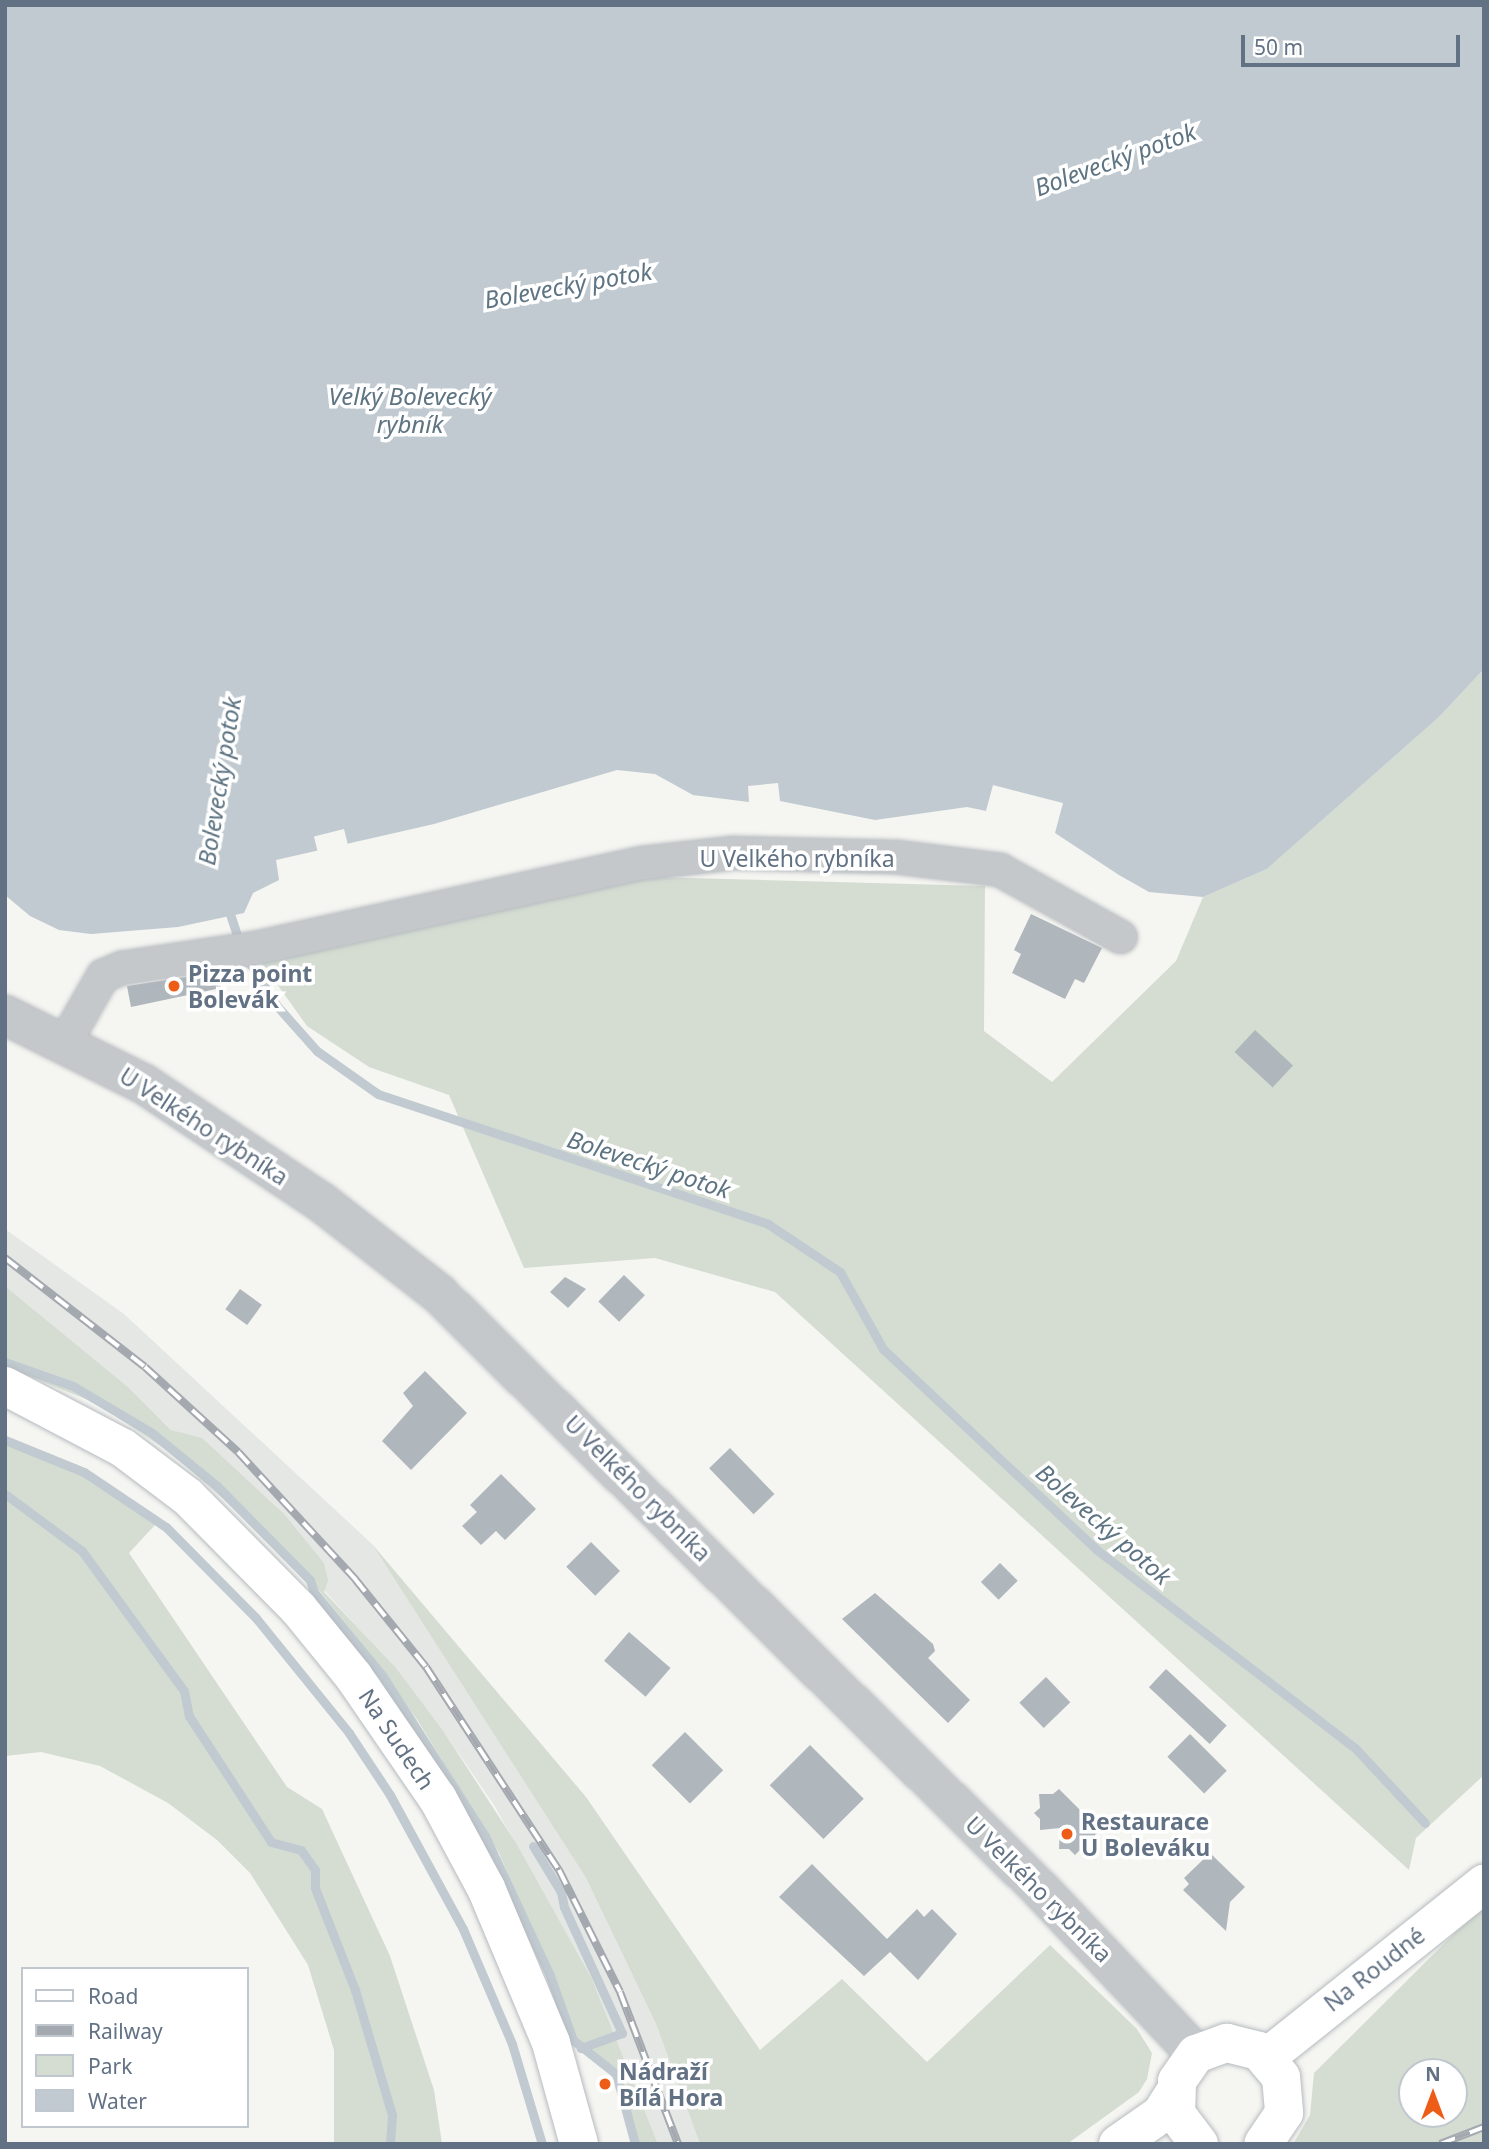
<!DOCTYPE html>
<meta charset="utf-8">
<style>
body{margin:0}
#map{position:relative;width:1489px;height:2149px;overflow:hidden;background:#f5f5f1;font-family:"Noto Sans",sans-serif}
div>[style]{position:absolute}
.built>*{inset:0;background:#e5e7e4}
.green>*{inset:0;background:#d5ddd2}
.water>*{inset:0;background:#c0cad0}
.pier>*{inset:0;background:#f5f5f1;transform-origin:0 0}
.stream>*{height:9px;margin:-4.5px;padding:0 4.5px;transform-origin:4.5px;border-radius:4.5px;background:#c0cad0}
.building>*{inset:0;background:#afb6bc;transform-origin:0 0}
.roads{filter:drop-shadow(0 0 2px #b6bbc0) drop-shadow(0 0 2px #b6bbc0)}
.minor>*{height:32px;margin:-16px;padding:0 16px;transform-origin:16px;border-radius:16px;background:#c4c8cb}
.tertiary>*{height:38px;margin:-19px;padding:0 19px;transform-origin:19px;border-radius:19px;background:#c4c8cb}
.secondary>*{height:38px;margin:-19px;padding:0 19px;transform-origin:19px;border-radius:19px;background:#fff}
.primary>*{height:38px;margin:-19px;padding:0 19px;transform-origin:19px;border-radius:19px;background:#fff}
.rail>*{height:8px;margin-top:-4px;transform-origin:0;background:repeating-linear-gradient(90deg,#fff 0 16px,#a4a9b0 0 32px);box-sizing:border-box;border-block:2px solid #a4a9b0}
.dots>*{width:19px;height:19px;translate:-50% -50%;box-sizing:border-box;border:4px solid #fff;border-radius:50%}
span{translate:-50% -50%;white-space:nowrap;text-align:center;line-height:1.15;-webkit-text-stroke:7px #fff;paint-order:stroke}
.street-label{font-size:23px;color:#627284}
.poi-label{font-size:23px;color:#627284;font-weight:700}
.left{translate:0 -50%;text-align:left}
.water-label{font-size:24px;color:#5e7482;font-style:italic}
.frame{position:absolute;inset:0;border:7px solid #627284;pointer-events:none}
.legend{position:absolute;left:21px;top:1967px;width:228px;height:161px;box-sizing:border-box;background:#fff;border:2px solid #c0c7ce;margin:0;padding:9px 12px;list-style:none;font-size:21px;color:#627284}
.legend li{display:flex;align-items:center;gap:14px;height:35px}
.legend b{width:35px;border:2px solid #c0c7ce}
.north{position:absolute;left:1398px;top:2058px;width:70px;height:70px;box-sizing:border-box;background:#fff;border:2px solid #c0c7ce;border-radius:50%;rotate:0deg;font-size:19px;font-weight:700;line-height:28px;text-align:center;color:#627284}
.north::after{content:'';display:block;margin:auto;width:24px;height:32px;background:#ee5d18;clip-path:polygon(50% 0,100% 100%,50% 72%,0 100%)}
.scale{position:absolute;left:1241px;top:35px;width:219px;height:32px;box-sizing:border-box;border:4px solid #627284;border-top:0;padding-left:9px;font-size:21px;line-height:24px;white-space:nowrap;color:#627284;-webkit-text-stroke:5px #fff;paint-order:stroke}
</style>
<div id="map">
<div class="built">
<div style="clip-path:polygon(5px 1229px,124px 1314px,372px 1544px,586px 1878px,656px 2024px,700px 2144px,658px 2144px,592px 1979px,494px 1805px,444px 1732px,395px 1668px,234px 1492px,128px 1387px,5px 1286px)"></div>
</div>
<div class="green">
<div style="clip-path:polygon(1484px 669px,1484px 1775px,1416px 1838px,1409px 1870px,775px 1292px,655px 1258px,524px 1268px,449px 1095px,369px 1067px,307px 1026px,259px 959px,653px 877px,985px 886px,984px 1031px,1052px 1082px,1176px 961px,1203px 897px,1267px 869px,1439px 717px)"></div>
<div style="clip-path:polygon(5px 1286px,128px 1387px,171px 1430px,202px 1438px,284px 1514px,324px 1563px,328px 1581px,324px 1592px,396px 1668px,444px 1732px,516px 1843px,592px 1979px,658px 2144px,638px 2144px,619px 2073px,578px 2041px,499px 1853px,418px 1721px,367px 1650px,318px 1589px,308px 1584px,247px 1520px,171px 1453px,96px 1403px,5px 1367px)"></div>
<div style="clip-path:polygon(5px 1442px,50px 1455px,113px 1489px,155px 1525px,129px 1553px,287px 1787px,322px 1809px,390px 1956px,434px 2090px,442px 2144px,334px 2144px,334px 2050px,308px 1965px,250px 1873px,217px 1840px,168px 1803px,100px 1766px,41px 1752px,5px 1756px)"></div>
<div style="clip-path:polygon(372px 1544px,586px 1797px,760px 2050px,842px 1979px,927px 2062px,1050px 1945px,1137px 2029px,1152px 2053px,1147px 2079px,1139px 2092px,1067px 2144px,700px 2144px,656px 2024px,586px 1878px)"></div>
<div style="clip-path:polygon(evenodd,1484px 1904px,1484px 2144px,1293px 2144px,1310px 2115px,1314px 2073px,1484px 1904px,1412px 2072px,1454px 2072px,1454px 2114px,1412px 2114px,1412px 2072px)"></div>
</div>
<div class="water">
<div style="clip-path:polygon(5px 5px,1484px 5px,1484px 669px,1439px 717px,1267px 869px,1203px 897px,1149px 892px,1119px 875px,1055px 833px,1063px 803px,993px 785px,986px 811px,967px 807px,875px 820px,780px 801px,778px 783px,748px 786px,749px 802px,693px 795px,655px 774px,617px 770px,434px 824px,276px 860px,279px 880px,253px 893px,244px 913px,178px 927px,91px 934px,59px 930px,30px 916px,5px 895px)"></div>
</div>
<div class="pier">
<div style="left:344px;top:829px;width:21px;height:31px;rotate:76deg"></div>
</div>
<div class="stream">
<div style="left:227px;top:905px;width:41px;rotate:71.6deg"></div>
<div style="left:246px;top:957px;width:58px;rotate:57.7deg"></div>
<div style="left:277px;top:1006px;width:60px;rotate:48.4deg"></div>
<div style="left:317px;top:1051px;width:75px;rotate:35.2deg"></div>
<div style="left:378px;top:1094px;width:411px;rotate:18.4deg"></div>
<div style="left:768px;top:1224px;width:87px;rotate:33.7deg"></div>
<div style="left:840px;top:1272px;width:88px;rotate:60.8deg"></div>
<div style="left:883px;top:1349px;width:294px;rotate:43.2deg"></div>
<div style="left:1097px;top:1550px;width:327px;rotate:37.5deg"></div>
<div style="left:1356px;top:1749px;width:101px;rotate:47deg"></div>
<div style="left:5px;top:1362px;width:72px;rotate:19.4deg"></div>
<div style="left:73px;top:1386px;width:92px;rotate:30.7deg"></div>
<div style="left:152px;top:1433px;width:84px;rotate:39.2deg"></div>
<div style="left:217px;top:1486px;width:132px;rotate:45.3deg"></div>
<div style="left:310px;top:1580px;width:13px;rotate:72deg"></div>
<div style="left:314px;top:1592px;width:107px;rotate:50.7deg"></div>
<div style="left:382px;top:1675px;width:191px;rotate:57.4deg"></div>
<div style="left:485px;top:1836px;width:151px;rotate:65deg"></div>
<div style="left:549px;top:1973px;width:71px;rotate:70.3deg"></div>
<div style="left:573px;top:2040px;width:55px;rotate:38.3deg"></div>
<div style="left:616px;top:2074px;width:73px;rotate:74.8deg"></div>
<div style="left:5px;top:1440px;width:85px;rotate:22.1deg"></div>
<div style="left:84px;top:1472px;width:99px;rotate:33.9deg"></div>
<div style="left:166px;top:1527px;width:128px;rotate:45.3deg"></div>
<div style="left:256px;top:1618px;width:148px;rotate:51deg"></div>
<div style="left:349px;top:1733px;width:74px;rotate:56.5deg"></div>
<div style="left:390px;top:1795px;width:153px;rotate:61.4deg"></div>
<div style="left:463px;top:1929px;width:125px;rotate:66.9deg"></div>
<div style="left:512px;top:2044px;width:104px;rotate:73.3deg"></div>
<div style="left:5px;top:1494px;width:96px;rotate:36.5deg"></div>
<div style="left:82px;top:1551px;width:173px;rotate:53.9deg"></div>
<div style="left:184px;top:1691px;width:25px;rotate:79deg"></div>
<div style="left:189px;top:1716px;width:150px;rotate:56.9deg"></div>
<div style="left:271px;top:1842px;width:31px;rotate:15deg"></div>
<div style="left:301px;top:1850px;width:24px;rotate:55deg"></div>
<div style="left:315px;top:1870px;width:18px;rotate:90deg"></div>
<div style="left:315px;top:1888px;width:110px;rotate:68.6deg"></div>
<div style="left:355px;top:1990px;width:130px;rotate:73.5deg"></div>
<div style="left:392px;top:2115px;width:29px;rotate:94deg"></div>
<div style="left:533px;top:1846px;width:54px;rotate:58.7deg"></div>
<div style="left:561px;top:1892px;width:15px;rotate:79deg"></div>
<div style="left:564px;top:1907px;width:139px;rotate:65.3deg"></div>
<div style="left:622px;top:2033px;width:44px;rotate:159.9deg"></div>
</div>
<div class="building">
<div style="clip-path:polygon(1031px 914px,1102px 948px,1084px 983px,1075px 979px,1065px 999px,1012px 973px,1021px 954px,1014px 950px)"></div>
<div style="clip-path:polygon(218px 972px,221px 988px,131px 1007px,127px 986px)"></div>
<div style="left:1255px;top:1030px;width:52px;height:30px;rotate:43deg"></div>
<div style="left:624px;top:1275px;width:29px;height:37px;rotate:44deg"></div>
<div style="clip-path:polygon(565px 1277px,586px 1289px,568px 1308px,550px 1292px)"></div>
<div style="left:240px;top:1289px;width:27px;height:25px;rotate:36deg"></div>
<div style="clip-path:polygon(425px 1371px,467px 1413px,411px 1470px,382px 1441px,413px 1406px,403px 1393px)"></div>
<div style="left:730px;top:1448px;width:64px;height:29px;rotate:46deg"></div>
<div style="clip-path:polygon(501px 1474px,536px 1509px,505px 1540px,496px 1531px,481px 1545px,462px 1526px,477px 1512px,470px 1505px)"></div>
<div style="left:591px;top:1542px;width:41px;height:35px;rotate:45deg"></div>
<div style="left:1000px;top:1563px;width:25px;height:27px;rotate:45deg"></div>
<div style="clip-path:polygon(875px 1593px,933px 1644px,935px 1651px,928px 1658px,970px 1700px,948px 1723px,842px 1619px)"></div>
<div style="left:629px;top:1632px;width:55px;height:38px;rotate:41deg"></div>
<div style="left:1166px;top:1669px;width:83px;height:25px;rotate:43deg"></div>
<div style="left:1046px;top:1677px;width:35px;height:37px;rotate:46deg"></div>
<div style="left:685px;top:1732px;width:54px;height:47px;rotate:45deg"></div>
<div style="left:1190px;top:1734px;width:52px;height:32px;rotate:45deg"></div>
<div style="left:810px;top:1745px;width:76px;height:57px;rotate:45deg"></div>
<div style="clip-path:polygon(1059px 1789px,1100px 1830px,1075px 1855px,1069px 1849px,1059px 1849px,1060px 1828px,1040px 1830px,1040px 1819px,1034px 1813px,1040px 1808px,1039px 1794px,1053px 1794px)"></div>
<div style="clip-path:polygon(1210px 1853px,1245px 1887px,1230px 1902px,1226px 1931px,1183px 1890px,1189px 1884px,1184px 1878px)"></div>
<div style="clip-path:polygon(812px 1864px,887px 1939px,917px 1909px,924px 1917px,932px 1909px,957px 1934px,918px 1980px,890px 1952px,864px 1976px,779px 1897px)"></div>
</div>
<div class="roads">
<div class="minor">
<div style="left:63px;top:1046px;width:81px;rotate:-60.3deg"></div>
<div style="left:103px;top:976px;width:21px;rotate:-23deg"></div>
<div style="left:122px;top:968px;width:135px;rotate:-8.5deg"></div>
<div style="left:256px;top:948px;width:396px;rotate:-12.4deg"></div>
<div style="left:643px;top:863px;width:91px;rotate:-6.3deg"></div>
<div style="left:733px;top:853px;width:163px;rotate:1.4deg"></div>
<div style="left:896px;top:857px;width:105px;rotate:7.1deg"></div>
<div style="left:1000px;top:870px;width:138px;rotate:29deg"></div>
</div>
<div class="tertiary">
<div style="left:5px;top:1015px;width:155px;rotate:26.4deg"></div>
<div style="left:144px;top:1084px;width:213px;rotate:33.7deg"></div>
<div style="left:321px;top:1202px;width:150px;rotate:37.9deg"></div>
<div style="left:439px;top:1294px;width:847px;rotate:44.71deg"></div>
<div style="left:1041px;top:1890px;width:226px;rotate:46.6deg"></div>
</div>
<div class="secondary">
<div style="left:1267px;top:2057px;width:278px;rotate:-38.6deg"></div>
<div style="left:1118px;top:2144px;width:52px;rotate:-34.9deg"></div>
<div style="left:1161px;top:2114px;width:26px;rotate:-58deg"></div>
<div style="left:1199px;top:2144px;width:38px;rotate:-127deg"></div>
<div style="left:1176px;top:2114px;width:33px;rotate:-88deg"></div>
<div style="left:1177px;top:2081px;width:33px;rotate:-55deg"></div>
<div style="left:1196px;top:2054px;width:33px;rotate:-20deg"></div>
<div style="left:1227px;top:2043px;width:33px;rotate:14deg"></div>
<div style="left:1259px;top:2051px;width:34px;rotate:50deg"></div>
<div style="left:1281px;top:2077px;width:36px;rotate:85deg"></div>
<div style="left:1284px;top:2113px;width:37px;rotate:124deg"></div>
</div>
<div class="primary">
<div style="left:5px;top:1386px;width:133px;rotate:27.7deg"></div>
<div style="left:123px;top:1448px;width:81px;rotate:37deg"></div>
<div style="left:188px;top:1497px;width:156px;rotate:45.3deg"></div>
<div style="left:298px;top:1608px;width:89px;rotate:50.9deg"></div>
<div style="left:354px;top:1677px;width:148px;rotate:55.5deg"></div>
<div style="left:438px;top:1799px;width:101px;rotate:61.7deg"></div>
<div style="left:486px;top:1888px;width:168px;rotate:67.2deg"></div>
<div style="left:551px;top:2043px;width:105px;rotate:74.5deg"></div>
</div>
</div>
<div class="rail">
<div style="left:5px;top:1258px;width:177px;rotate:37.9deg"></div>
<div style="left:145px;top:1367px;width:126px;rotate:42.4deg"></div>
<div style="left:238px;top:1452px;width:173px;rotate:47.3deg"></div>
<div style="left:355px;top:1579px;width:113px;rotate:51.1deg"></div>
<div style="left:426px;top:1667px;width:243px;rotate:56.8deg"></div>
<div style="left:559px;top:1870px;width:136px;rotate:63.4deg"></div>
<div style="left:620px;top:1992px;width:163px;rotate:69.1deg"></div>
<div style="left:1440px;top:2144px;width:47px;rotate:-21.1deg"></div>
</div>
<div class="dots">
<div style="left:174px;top:986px;background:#ee5d18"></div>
<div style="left:1067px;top:1834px;background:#ee5d18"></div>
<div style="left:605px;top:2084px;background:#ee5d18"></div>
</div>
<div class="street-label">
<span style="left:797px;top:858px">U Velkého rybníka</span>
<span style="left:204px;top:1126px;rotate:33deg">U Velkého rybníka</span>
<span style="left:638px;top:1488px;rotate:45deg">U Velkého rybníka</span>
<span style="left:397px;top:1739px;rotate:56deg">Na Sudech</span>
<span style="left:1039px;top:1889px;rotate:45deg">U Velkého rybníka</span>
<span style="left:1374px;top:1969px;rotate:-38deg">Na Roudné</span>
</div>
<div class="poi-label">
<span class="left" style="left:188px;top:986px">Pizza point<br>Bolevák</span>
<span class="left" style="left:1081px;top:1834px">Restaurace<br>U Boleváku</span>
<span class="left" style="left:619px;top:2084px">Nádraží<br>Bílá Hora</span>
</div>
<div class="water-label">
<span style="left:1115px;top:159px;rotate:-20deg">Bolevecký potok</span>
<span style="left:568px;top:285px;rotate:-10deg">Bolevecký potok</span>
<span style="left:410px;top:410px">Velký Bolevecký<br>rybník</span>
<span style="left:219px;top:781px;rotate:-81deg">Bolevecký potok</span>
<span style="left:649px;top:1164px;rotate:18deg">Bolevecký potok</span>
<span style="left:1104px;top:1524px;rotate:41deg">Bolevecký potok</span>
</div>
<div class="frame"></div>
<ul class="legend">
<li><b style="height:9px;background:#fff"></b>Road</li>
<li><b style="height:9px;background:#a4a9b0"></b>Railway</li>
<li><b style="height:19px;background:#d5ddd2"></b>Park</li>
<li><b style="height:19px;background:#c0cad0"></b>Water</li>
</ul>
<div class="north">N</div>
<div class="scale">50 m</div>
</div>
